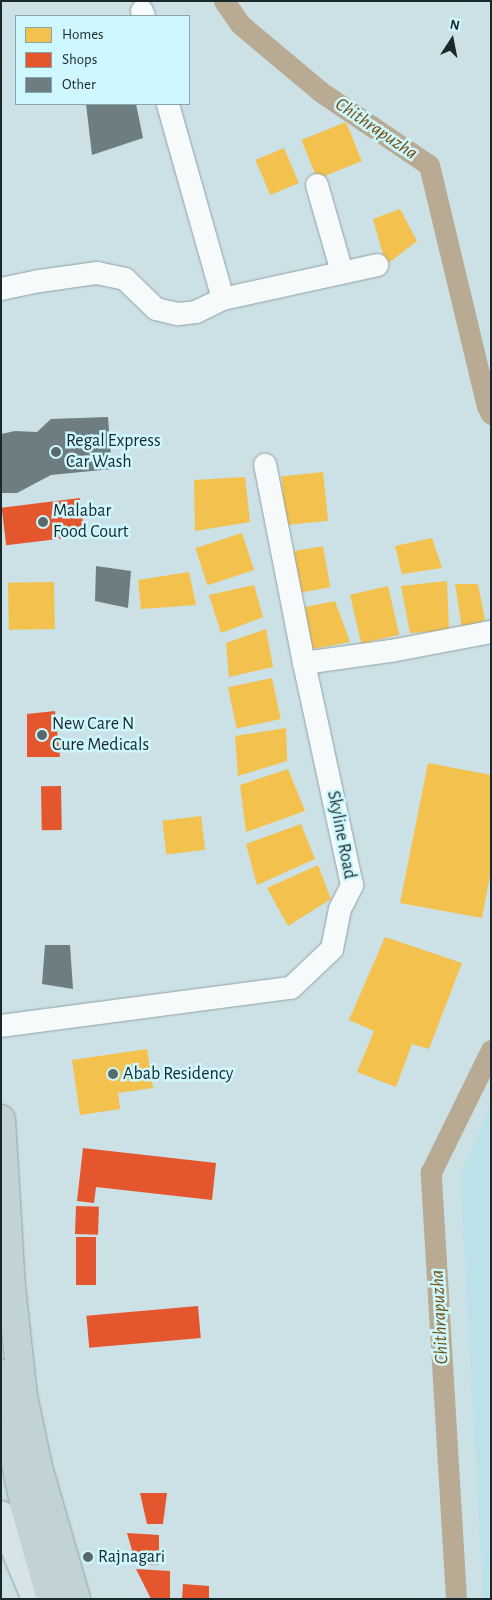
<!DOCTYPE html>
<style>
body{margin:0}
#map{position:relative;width:492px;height:1600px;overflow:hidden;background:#cce1e6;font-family:"Alegreya Sans",sans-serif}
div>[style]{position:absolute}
.built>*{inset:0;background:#bce1e8}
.homes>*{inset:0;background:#f2c14e;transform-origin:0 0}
.shops>*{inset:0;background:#e4572e;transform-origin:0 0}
.canal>*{height:21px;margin:-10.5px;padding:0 10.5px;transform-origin:10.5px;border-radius:10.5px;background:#b8aa93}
.building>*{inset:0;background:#6d7d81}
.roads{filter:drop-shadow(0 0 1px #91a2a5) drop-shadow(0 0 1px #91a2a5)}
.minor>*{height:22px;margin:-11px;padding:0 11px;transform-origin:11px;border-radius:11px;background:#f7fafb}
.major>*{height:28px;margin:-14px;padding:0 14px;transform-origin:14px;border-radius:14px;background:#d7e4e5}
.highway>*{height:28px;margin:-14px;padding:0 14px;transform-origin:14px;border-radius:14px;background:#c1d3d7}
.dots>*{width:14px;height:14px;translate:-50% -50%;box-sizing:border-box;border:2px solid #cef7fe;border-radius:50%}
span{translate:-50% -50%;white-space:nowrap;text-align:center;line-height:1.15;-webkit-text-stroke:5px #cef7fe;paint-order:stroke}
.poi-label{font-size:18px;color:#19282b}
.left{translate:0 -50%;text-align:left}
.street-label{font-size:18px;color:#19282b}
.water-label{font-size:19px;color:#734d0d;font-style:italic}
.frame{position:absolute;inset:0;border:2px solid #19282b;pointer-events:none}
.legend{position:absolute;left:15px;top:15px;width:175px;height:90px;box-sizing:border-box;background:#cef7fe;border:1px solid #86a4aa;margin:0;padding:6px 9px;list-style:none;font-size:15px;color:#19282b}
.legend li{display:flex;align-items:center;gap:10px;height:25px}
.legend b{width:25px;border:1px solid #86a4aa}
.north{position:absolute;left:427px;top:15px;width:50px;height:50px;-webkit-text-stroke:4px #cef7fe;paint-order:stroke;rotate:11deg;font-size:14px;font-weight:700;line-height:20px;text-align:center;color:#19282b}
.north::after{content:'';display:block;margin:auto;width:18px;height:22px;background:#19282b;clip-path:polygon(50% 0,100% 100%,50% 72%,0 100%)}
</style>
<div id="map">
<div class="built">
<div style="clip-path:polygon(491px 1102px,491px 1599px,483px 1599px,460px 1177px)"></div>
</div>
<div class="homes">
<div style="left:346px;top:122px;width:42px;height:48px;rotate:68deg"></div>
<div style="left:284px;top:148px;width:38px;height:31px;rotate:67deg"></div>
<div style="clip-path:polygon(400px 209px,417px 241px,386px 265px,373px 219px)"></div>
<div style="left:323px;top:472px;width:49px;height:42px;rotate:84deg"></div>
<div style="clip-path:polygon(245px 477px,250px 522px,195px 531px,194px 480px)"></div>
<div style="left:242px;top:533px;width:39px;height:49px;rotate:72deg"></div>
<div style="clip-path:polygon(432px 538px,442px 568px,402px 574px,395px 546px)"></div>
<div style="left:323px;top:546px;width:42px;height:30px;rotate:80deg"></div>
<div style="clip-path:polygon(189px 572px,196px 605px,141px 609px,138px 580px)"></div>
<div style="clip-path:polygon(447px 581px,449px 631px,410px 633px,401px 586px)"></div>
<div style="left:54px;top:582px;width:47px;height:46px;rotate:89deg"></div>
<div style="clip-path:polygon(455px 584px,478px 584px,485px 620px,462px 628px)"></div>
<div style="clip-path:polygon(254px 585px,263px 617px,221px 633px,209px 595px)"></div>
<div style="left:388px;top:586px;width:50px;height:39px;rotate:77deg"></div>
<div style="clip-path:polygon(335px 601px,350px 642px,312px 649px,305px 607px)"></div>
<div style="clip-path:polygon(266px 629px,273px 667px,229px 677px,226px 643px)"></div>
<div style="left:272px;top:678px;width:42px;height:45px;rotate:78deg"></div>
<div style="clip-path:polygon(286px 728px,287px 761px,238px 776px,235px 736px)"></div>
<div style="clip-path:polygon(428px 763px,491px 775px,491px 870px,482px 918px,400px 903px)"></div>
<div style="clip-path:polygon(288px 769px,305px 811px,246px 832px,240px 785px)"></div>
<div style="left:201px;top:816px;width:34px;height:39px;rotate:83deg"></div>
<div style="clip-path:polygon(301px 824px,315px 859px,257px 885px,246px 844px)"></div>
<div style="clip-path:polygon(318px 865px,331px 899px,288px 926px,267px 888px)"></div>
<div style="clip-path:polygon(385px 937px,462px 963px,429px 1049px,412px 1044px,396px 1087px,357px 1072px,374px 1031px,349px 1020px)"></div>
<div style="clip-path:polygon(147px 1049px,153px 1088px,118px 1093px,120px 1109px,80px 1115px,72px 1060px)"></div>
</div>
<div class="shops">
<div style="left:80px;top:498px;width:38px;height:79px;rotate:83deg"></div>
<div style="clip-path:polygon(55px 711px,60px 757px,27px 757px,27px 714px)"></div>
<div style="left:61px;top:786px;width:44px;height:20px;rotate:89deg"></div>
<div style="clip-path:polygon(83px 1148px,216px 1163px,212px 1200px,96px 1187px,94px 1203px,77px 1201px)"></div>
<div style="left:76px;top:1206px;width:23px;height:28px;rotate:2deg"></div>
<div style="left:76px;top:1237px;width:20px;height:48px"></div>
<div style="left:198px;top:1306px;width:32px;height:112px;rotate:85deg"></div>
<div style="clip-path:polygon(140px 1493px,167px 1493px,163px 1524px,147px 1524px)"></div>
<div style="clip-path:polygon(127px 1533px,159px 1535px,159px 1565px,136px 1564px)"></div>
<div style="clip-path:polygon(136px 1569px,170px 1571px,170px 1599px,151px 1599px)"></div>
<div style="clip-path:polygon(183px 1584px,209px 1586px,209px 1599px,182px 1599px)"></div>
</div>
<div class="canal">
<div style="left:224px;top:1px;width:29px;rotate:55deg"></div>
<div style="left:241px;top:25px;width:104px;rotate:39.9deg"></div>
<div style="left:321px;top:92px;width:130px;rotate:34.1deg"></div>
<div style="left:429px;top:165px;width:248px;rotate:76.5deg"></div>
<div style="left:487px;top:406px;width:9px;rotate:63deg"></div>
<div style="left:456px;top:1599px;width:428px;rotate:-93.4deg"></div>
<div style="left:431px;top:1172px;width:136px;rotate:-63.8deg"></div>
</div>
<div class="building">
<div style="clip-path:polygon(86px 104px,136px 104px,143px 138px,92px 155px)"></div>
<div style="clip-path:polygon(108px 417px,112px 469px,51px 475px,17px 493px,1px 493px,1px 434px,15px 431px,37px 432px,51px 419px)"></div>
<div style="clip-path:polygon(96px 566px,131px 571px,128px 608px,95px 601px)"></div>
<div style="clip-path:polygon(45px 945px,70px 945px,73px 989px,42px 984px)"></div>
</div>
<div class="roads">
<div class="minor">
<div style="left:142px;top:11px;width:5px;rotate:68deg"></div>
<div style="left:317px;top:185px;width:91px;rotate:74deg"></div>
<div style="left:1px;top:289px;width:40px;rotate:-12deg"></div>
<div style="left:40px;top:281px;width:58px;rotate:-8deg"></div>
<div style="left:97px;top:273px;width:29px;rotate:12deg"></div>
<div style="left:125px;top:279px;width:43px;rotate:44.1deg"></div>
<div style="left:156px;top:309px;width:23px;rotate:13deg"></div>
<div style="left:178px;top:314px;width:18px;rotate:-6deg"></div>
<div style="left:196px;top:312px;width:30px;rotate:-26deg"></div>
<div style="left:223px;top:299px;width:203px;rotate:-105.8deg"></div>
<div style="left:223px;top:299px;width:158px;rotate:-12.4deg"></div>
<div style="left:304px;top:663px;width:88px;rotate:-7.9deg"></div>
<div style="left:391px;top:651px;width:102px;rotate:-10.8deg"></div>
<div style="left:1px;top:1026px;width:292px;rotate:-7.5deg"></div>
<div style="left:291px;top:988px;width:57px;rotate:-43.6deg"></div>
<div style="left:332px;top:949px;width:41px;rotate:-78.7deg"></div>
<div style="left:340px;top:909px;width:27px;rotate:-63deg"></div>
<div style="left:352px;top:885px;width:227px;rotate:-102.2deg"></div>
<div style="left:304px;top:663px;width:202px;rotate:-101.1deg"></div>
</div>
<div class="major">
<div style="left:1px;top:1515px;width:91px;rotate:67.4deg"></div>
</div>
<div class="highway">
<div style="left:1px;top:1119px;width:167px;rotate:86.6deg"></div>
<div style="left:11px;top:1286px;width:111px;rotate:83.8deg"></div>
<div style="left:23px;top:1396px;width:73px;rotate:78.1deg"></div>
<div style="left:38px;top:1467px;width:137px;rotate:73.9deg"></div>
<div style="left:2px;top:1374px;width:62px;rotate:82.5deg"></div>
<div style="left:10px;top:1435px;width:69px;rotate:78.4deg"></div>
<div style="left:24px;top:1503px;width:100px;rotate:74.3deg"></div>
</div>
</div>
<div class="dots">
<div style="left:56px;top:452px;background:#58696c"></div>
<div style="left:43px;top:522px;background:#58696c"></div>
<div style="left:42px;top:735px;background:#58696c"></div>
<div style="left:113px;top:1074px;background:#58696c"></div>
<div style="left:88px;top:1557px;background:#58696c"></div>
</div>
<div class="poi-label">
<span class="left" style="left:66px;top:452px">Regal Express<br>Car Wash</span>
<span class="left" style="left:53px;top:522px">Malabar<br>Food Court</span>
<span class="left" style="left:52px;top:735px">New Care N<br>Cure Medicals</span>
<span class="left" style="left:123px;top:1074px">Abab Residency</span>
<span class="left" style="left:98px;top:1557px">Rajnagari</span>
</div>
<div class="street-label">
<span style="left:341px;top:835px;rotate:79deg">Skyline Road</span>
</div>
<div class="water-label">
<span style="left:376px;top:129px;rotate:34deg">Chithrapuzha</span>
<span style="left:440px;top:1317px;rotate:-93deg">Chithrapuzha</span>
</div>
<div class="frame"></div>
<ul class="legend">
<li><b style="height:14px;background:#f2c14e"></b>Homes</li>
<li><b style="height:14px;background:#e4572e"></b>Shops</li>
<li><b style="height:14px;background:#6d7d81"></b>Other</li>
</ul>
<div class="north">N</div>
</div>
